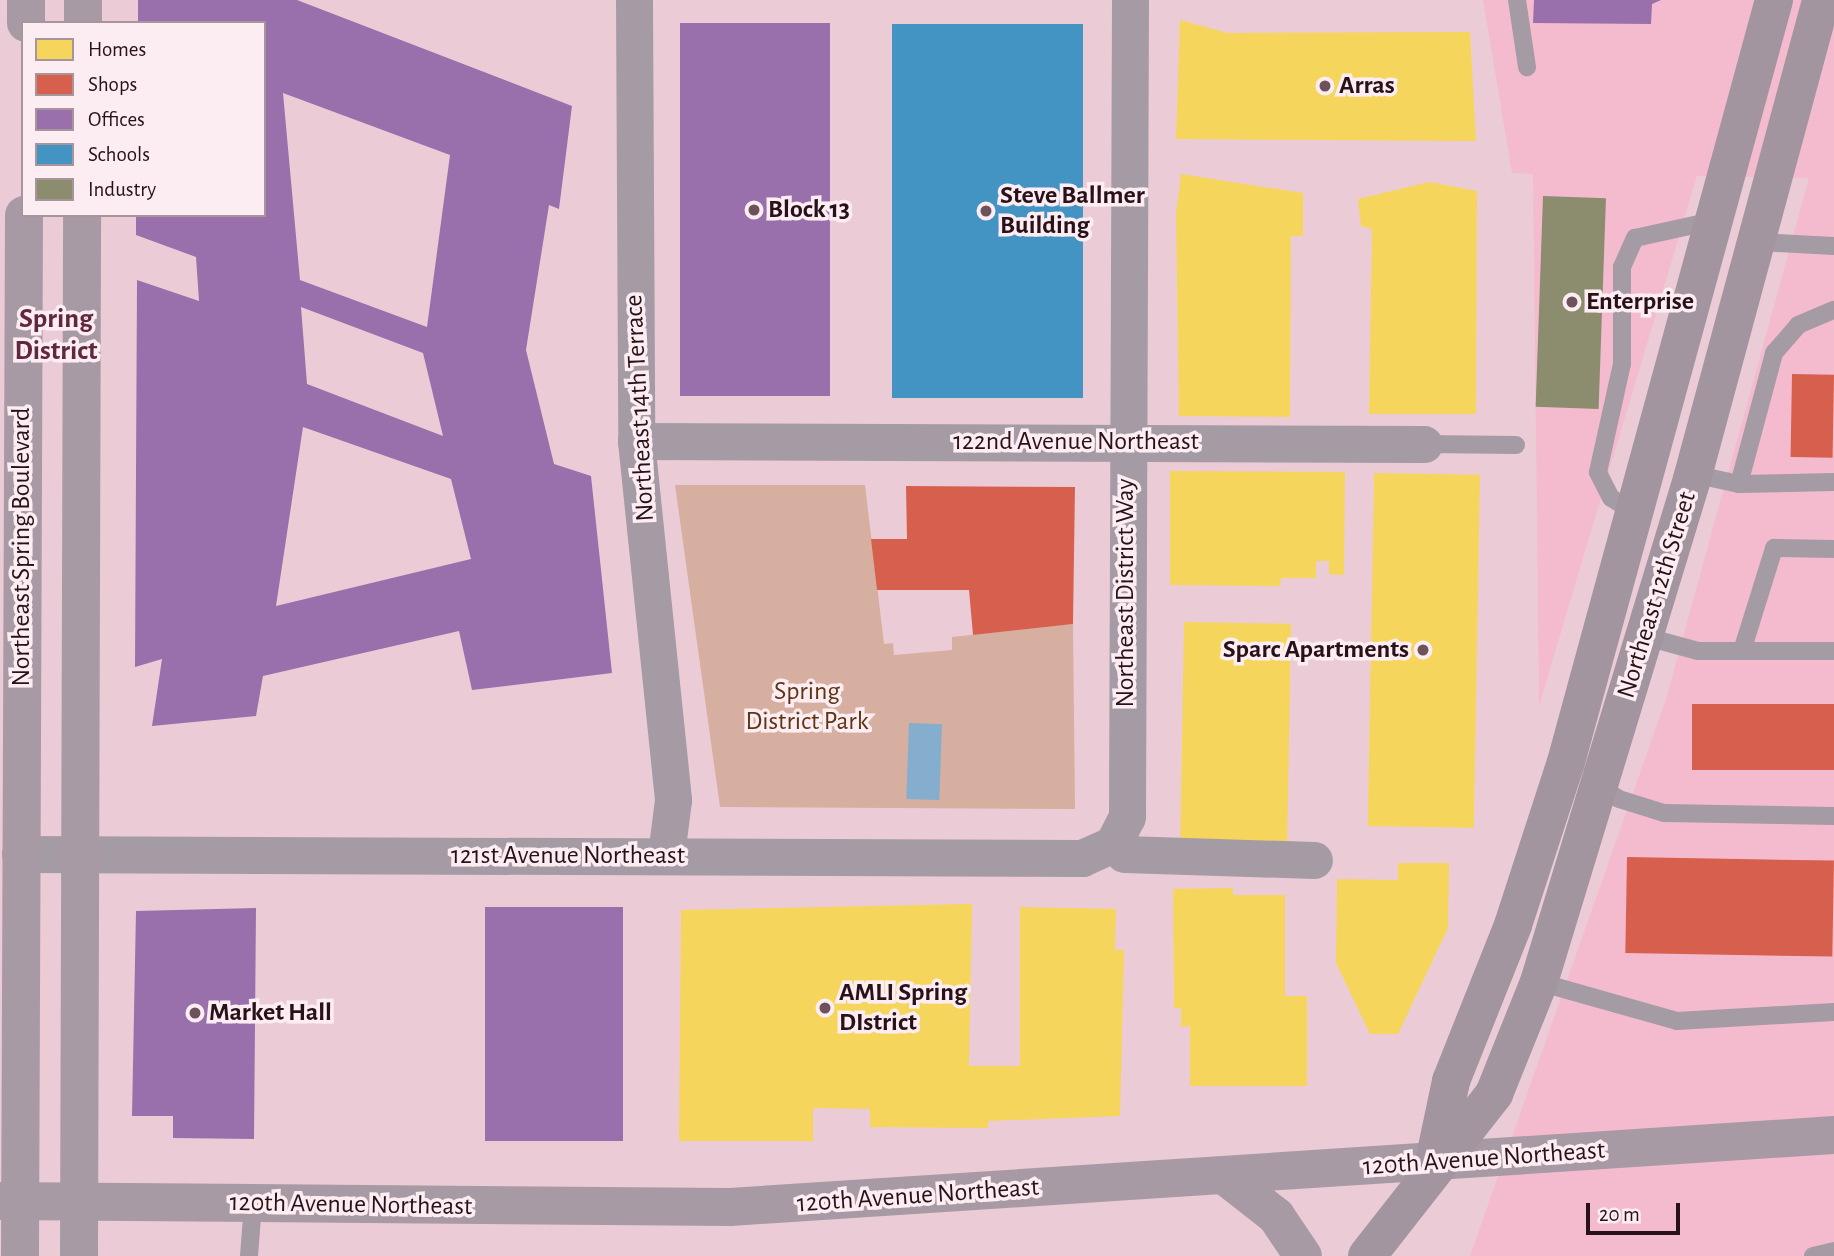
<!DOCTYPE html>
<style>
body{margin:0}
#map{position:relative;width:1834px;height:1256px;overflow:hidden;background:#ebccd6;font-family:"Alegreya Sans",sans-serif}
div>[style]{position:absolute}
.built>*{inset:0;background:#f4bbce}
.green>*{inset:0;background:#d6afa1}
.water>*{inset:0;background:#85adce;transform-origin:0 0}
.homes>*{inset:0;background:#f6d55c;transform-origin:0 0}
.shops>*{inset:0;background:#d6604d;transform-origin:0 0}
.offices>*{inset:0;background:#9970ab;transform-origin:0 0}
.schools>*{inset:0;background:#4393c3;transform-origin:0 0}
.industry>*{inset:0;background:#8c8c6e;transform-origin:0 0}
.lane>*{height:18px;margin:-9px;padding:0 9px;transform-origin:9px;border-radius:9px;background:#a59ba5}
.street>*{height:37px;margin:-18.5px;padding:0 18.5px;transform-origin:18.5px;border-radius:18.5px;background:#a59ba5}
.secondary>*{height:38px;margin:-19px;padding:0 19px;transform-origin:19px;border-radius:19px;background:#a89aa4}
.primary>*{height:38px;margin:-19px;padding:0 19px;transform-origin:19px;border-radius:19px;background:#a2959f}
.dots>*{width:19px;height:19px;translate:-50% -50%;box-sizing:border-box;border:4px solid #fcedf2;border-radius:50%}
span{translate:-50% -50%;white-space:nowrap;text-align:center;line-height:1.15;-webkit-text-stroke:7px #fcedf2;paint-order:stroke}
.poi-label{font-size:26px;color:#29111a;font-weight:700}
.left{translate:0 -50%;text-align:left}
.right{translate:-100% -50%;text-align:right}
.street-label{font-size:26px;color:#29111a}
.park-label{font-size:26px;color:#5e3513}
.neighbourhood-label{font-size:28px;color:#60273e;font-weight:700}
.legend{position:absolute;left:21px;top:21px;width:245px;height:196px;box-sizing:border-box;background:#fcedf2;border:2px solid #a8959c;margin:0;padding:9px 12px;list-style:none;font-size:21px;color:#29111a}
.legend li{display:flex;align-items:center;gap:14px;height:35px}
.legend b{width:35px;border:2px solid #a8959c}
.scale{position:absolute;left:1586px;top:1203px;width:94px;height:32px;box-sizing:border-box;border:4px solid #29111a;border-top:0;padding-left:9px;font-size:21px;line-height:24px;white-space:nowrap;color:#29111a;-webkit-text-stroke:5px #fcedf2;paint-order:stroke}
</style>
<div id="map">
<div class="built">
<div style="clip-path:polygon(1483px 0,1834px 0,1834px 1256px,1470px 1256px,1666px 699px,1809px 178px,1697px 176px,1539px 706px,1533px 174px,1512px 173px)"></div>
</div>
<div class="green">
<div style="clip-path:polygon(675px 485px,865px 485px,884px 644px,893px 643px,894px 655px,952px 650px,952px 637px,1073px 624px,1075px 809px,720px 807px)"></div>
</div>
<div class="water">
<div style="left:909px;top:723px;width:33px;height:76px;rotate:2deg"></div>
</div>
<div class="homes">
<div style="clip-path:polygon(1180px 20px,1228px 33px,1470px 32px,1476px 141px,1176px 139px)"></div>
<div style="clip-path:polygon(1181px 174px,1303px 193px,1303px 236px,1291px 236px,1290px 417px,1179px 416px,1176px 214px)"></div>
<div style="clip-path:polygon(1429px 182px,1477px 191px,1476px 414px,1369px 414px,1372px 229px,1361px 226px,1358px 199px)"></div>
<div style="clip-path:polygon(1170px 471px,1345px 472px,1344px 575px,1329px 574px,1329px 561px,1316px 561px,1316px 578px,1281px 578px,1280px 586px,1170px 585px)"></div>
<div style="left:1374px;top:473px;width:106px;height:353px;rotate:1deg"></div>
<div style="left:1184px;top:622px;width:107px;height:224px;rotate:1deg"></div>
<div style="clip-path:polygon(1398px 863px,1449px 863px,1448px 928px,1398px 1034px,1370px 1034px,1336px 963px,1337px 879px,1398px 880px)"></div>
<div style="clip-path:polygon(1233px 888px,1233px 895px,1285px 895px,1285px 996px,1307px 996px,1307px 1086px,1190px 1086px,1190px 1026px,1181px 1027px,1181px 1008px,1174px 1008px,1173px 889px)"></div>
<div style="clip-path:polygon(972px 904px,969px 1066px,1020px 1066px,1020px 907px,1116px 909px,1115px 950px,1124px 950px,1120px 1116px,988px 1121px,988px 1128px,870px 1127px,870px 1109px,813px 1108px,813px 1141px,679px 1141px,681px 910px)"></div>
</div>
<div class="shops">
<div style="left:1792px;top:374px;width:42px;height:83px;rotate:1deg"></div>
<div style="clip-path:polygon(906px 486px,1075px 487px,1073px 624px,973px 635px,969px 590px,877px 590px,871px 539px,907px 539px)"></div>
<div style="left:1692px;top:704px;width:142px;height:66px"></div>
<div style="left:1627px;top:857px;width:207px;height:96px;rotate:1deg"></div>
</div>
<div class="offices">
<div style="clip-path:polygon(evenodd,138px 0,297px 0,572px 106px,559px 209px,549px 205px,526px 350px,554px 464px,591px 476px,612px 673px,472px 690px,459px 631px,263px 676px,256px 716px,152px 726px,162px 659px,135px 667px,137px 280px,199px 301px,196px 257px,136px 235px,136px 215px,264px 215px,264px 23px,138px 23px,138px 0,283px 93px,450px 155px,427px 327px,300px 280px,283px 93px,138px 0,301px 307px,423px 353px,443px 436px,307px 384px,301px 307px,138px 0,303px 427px,451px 479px,471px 559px,276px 606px,303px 427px)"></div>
<div style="clip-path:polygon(1534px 0,1661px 0,1652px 4px,1651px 24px,1533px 23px)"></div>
<div style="left:680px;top:23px;width:150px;height:373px"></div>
<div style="left:623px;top:907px;width:234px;height:138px;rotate:90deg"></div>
<div style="clip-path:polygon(256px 908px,254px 1139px,173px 1138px,173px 1116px,132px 1116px,136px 911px)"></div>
</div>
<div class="schools">
<div style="left:892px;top:24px;width:191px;height:374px"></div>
</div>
<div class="industry">
<div style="left:1543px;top:196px;width:63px;height:211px;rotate:2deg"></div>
</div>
<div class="lane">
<div style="left:1517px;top:0;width:68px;rotate:81.5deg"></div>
<div style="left:1759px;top:242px;width:75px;rotate:3.1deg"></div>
<div style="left:1424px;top:444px;width:92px;rotate:0.6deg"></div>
<div style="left:1693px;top:474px;width:47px;rotate:12.3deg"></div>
<div style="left:1739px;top:484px;width:95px;rotate:-1.2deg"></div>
<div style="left:1739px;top:484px;width:136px;rotate:-75deg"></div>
<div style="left:1774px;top:353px;width:37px;rotate:-49deg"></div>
<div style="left:1798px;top:325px;width:39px;rotate:-23deg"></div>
<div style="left:1631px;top:510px;width:23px;rotate:-149deg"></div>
<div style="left:1611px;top:498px;width:29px;rotate:-117deg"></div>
<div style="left:1598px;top:472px;width:111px;rotate:-77.5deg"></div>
<div style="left:1622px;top:364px;width:97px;rotate:-90deg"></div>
<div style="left:1622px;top:267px;width:32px;rotate:-66deg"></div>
<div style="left:1635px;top:238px;width:79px;rotate:-12.4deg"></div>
<div style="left:1643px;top:636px;width:57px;rotate:15.3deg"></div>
<div style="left:1698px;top:651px;width:136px"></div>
<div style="left:1742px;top:651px;width:108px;rotate:-72.7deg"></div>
<div style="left:1774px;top:548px;width:60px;rotate:1deg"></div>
<div style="left:1596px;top:784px;width:27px;rotate:33deg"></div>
<div style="left:1619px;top:799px;width:47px;rotate:17.3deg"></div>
<div style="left:1664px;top:813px;width:170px;rotate:1deg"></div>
<div style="left:1539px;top:982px;width:143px;rotate:15.8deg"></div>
<div style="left:1677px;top:1021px;width:157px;rotate:-3.3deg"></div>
<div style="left:249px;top:1256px;width:52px;rotate:-85.6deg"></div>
<div style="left:1813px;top:1256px;width:22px;rotate:-13deg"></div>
</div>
<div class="street">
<div style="left:634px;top:0;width:441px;rotate:89.7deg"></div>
<div style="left:636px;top:441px;width:361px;rotate:84.1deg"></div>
<div style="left:673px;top:800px;width:55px;rotate:97.3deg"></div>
<div style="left:636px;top:441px;width:788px;rotate:0.22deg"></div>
<div style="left:20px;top:854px;width:1062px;rotate:0.22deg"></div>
<div style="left:1082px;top:858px;width:34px;rotate:-24deg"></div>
<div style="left:1113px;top:844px;width:30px;rotate:-63deg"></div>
<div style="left:1127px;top:817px;width:817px;rotate:-89.79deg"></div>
<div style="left:1124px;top:854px;width:190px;rotate:1.8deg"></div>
</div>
<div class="secondary">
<div style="left:26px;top:23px;width:23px;rotate:-90deg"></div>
<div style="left:83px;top:23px;width:23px;rotate:-90deg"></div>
<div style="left:1225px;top:1176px;width:65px;rotate:38.1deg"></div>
<div style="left:1276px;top:1216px;width:48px;rotate:56deg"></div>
<div style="left:0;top:1201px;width:730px;rotate:0.47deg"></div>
<div style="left:730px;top:1207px;width:1106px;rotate:-3.73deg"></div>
<div style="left:20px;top:1256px;width:1041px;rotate:-89.78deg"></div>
<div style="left:79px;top:1256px;width:1041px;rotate:-89.83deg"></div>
</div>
<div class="primary">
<div style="left:1434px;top:1162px;width:83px;rotate:-78.1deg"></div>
<div style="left:1451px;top:1081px;width:168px;rotate:-68.3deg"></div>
<div style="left:1513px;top:925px;width:171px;rotate:-72deg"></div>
<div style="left:1566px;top:762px;width:790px;rotate:-74.73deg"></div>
<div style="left:1367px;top:1256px;width:206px;rotate:-51.9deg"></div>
<div style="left:1494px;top:1094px;width:121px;rotate:-68.1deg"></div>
<div style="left:1539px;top:982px;width:526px;rotate:-73.08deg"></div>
<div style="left:1692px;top:479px;width:496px;rotate:-74.9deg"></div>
</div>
<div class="dots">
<div style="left:1325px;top:86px;background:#6d525c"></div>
<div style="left:754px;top:210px;background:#6d525c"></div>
<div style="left:986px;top:211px;background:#6d525c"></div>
<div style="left:1572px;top:302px;background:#6d525c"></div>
<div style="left:1423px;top:650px;background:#6d525c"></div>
<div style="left:825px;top:1008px;background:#6d525c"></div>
<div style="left:195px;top:1013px;background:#6d525c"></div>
</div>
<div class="poi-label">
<span class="left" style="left:1339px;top:86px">Arras</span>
<span class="left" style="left:1000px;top:211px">Steve Ballmer<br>Building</span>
<span class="left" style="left:768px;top:210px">Block 13</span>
<span class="left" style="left:1586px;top:302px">Enterprise</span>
<span class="right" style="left:1409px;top:650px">Sparc Apartments</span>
<span class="left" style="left:839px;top:1008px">AMLI Spring<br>DIstrict</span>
<span class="left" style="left:209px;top:1013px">Market Hall</span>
</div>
<div class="street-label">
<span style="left:640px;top:408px;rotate:-93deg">Northeast 14th Terrace</span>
<span style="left:1076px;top:442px">122nd Avenue Northeast</span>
<span style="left:22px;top:547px;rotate:-90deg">Northeast Spring Boulevard</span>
<span style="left:1126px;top:593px;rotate:-90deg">Northeast District Way</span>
<span style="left:1657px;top:595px;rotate:-73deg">Northeast 12th Street</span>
<span style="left:568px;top:856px">121st Avenue Northeast</span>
<span style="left:1484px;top:1159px;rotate:-4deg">120th Avenue Northeast</span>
<span style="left:918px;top:1196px;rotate:-4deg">120th Avenue Northeast</span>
<span style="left:351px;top:1205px;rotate:1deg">120th Avenue Northeast</span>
</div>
<div class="park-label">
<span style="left:807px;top:707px">Spring<br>District Park</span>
</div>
<div class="neighbourhood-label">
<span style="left:56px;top:335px">Spring<br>District</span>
</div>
<ul class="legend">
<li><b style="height:19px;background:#f6d55c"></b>Homes</li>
<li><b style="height:19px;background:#d6604d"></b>Shops</li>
<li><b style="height:19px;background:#9970ab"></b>Offices</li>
<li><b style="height:19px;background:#4393c3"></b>Schools</li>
<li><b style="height:19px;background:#8c8c6e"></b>Industry</li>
</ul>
<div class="scale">20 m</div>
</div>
